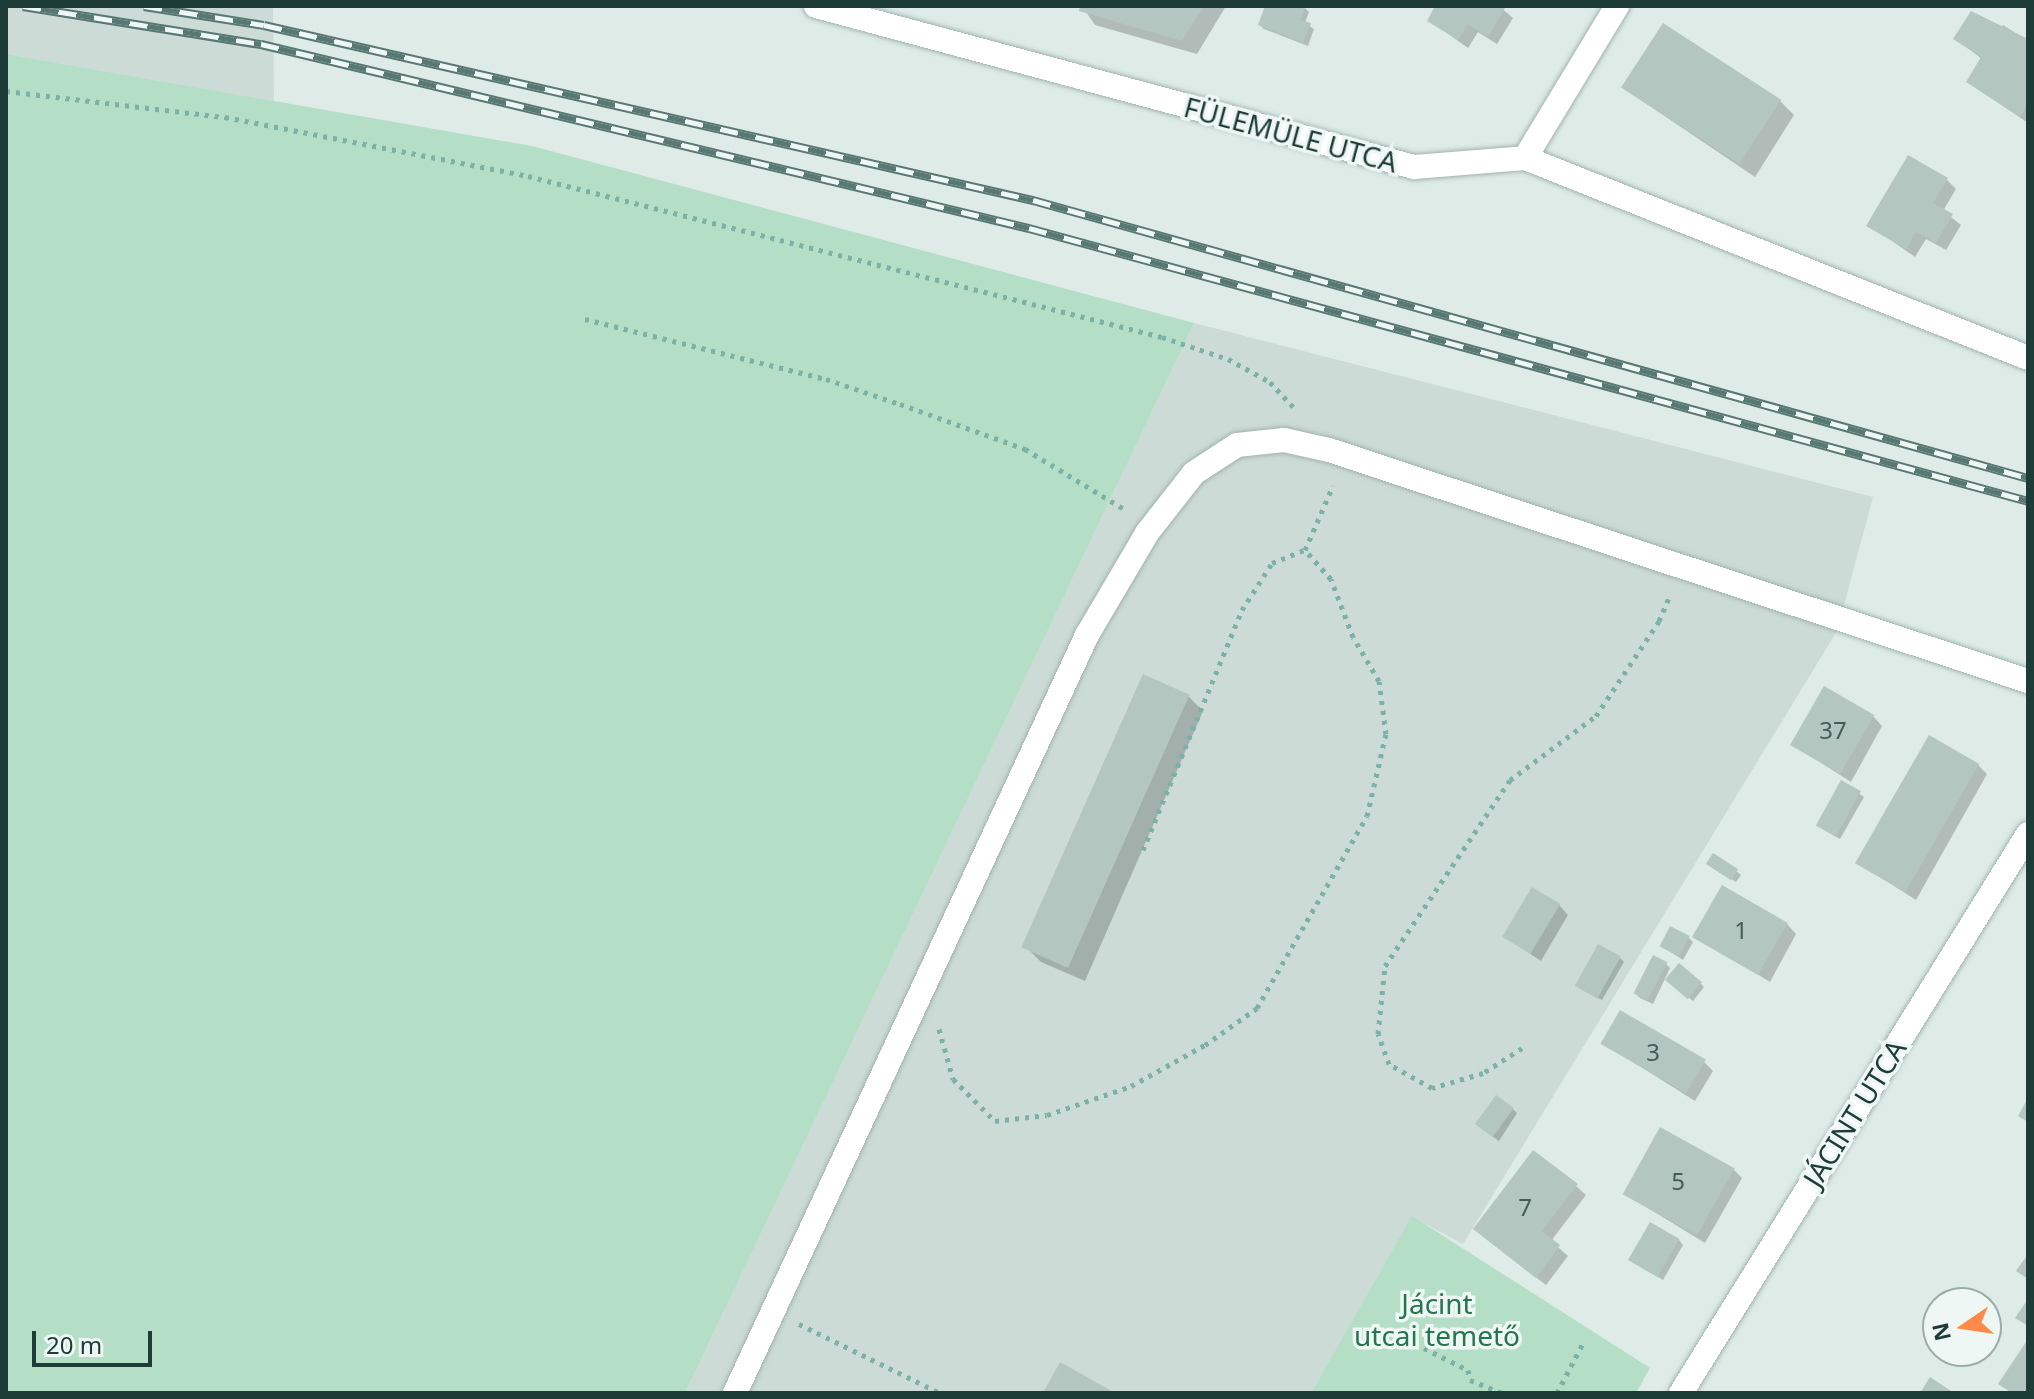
<!DOCTYPE html>
<meta charset="utf-8">
<style>
body{margin:0}
#map{position:relative;width:2034px;height:1399px;overflow:hidden;background:#deebe7;font-family:"Noto Sans",sans-serif}
div>[style]{position:absolute}
.built>*{inset:0;background:#ccdbd6}
.green>*{inset:0;background:#b4dec5}
.shadow>*{inset:0;background:#0003}
.building>*{inset:0;background:#b3c6c0;transform-origin:0 0}
.path>*{height:5px;margin-top:-2.5px;transform-origin:0;background:repeating-linear-gradient(90deg,#7bb1a7 0 4px,transparent 0 10px)}
.roads{filter:drop-shadow(0 0 2px #a1b3af) drop-shadow(0 0 2px #a1b3af)}
.minor>*{height:24px;margin:-12px;padding:0 12px;transform-origin:12px;border-radius:12px;background:#fff}
.rail>*{height:9px;margin-top:-4.5px;transform-origin:0;background:repeating-linear-gradient(90deg,#eef7f4 0 18px,#587873 0 36px);box-sizing:border-box;border-block:2px solid #587873}
span{translate:-50% -50%;white-space:nowrap;text-align:center;line-height:1.15;-webkit-text-stroke:7px #eef7f4;paint-order:stroke}
.number-label{font-size:24px;color:#435e59}
.number-label span{-webkit-text-stroke-width:0}
.street-label{font-size:28px;color:#1e3c37}
.park-label{font-size:28px;color:#25754e}
.frame{position:absolute;inset:0;border:8px solid #1e3c37;pointer-events:none}
.north{position:absolute;left:1922px;top:1287px;width:80px;height:80px;box-sizing:border-box;background:#eef7f4;border:2px solid #9baca8;border-radius:50%;rotate:257deg;font-size:22px;font-weight:700;line-height:32px;text-align:center;color:#1e3c37}
.north::after{content:'';display:block;margin:auto;width:28px;height:36px;background:#fd8a4a;clip-path:polygon(50% 0,100% 100%,50% 72%,0 100%)}
.scale{position:absolute;left:32px;top:1331px;width:120px;height:36px;box-sizing:border-box;border:4px solid #1e3c37;border-top:0;padding-left:10px;font-size:24px;line-height:28px;white-space:nowrap;color:#1e3c37;-webkit-text-stroke:6px #eef7f4;paint-order:stroke}
</style>
<div id="map">
<div class="built">
<div style="clip-path:polygon(6px 6px,273px 6px,274px 101px,6px 54px)"></div>
<div style="clip-path:polygon(1194px 323px,1873px 497px,1837px 631px,1463px 1244px,1412px 1217px,1311px 1393px,685px 1393px)"></div>
</div>
<div class="green">
<div style="clip-path:polygon(6px 54px,532px 146px,1194px 323px,685px 1393px,6px 1393px)"></div>
<div style="clip-path:polygon(1412px 1216px,1650px 1368px,1636px 1393px,1311px 1393px)"></div>
</div>
<div class="shadow">
<div style="clip-path:polygon(1082px 6px,1226px 6px,1197px 54px,1095px 25px)"></div>
<div style="clip-path:polygon(1267px 6px,1305px 8px,1309px 12px,1305px 23px,1314px 29px,1308px 46px,1264px 29px,1260px 25px)"></div>
<div style="clip-path:polygon(1437px 6px,1499px 6px,1513px 18px,1497px 44px,1478px 32px,1468px 48px,1429px 20px)"></div>
<div style="clip-path:polygon(2003px 25px,2028px 41px,2028px 123px,1968px 82px,1982px 59px,1956px 39px,1999px 31px)"></div>
<div style="clip-path:polygon(1623px 88px,1780px 101px,1794px 115px,1755px 177px)"></div>
<div style="clip-path:polygon(1947px 180px,1956px 189px,1943px 211px,1961px 225px,1946px 250px,1926px 239px,1915px 257px,1869px 225px)"></div>
<div style="clip-path:polygon(1188px 696px,1203px 711px,1085px 981px,1041px 962px,1026px 947px)"></div>
<div style="clip-path:polygon(1873px 716px,1882px 726px,1851px 782px,1793px 745px)"></div>
<div style="clip-path:polygon(1978px 765px,1987px 774px,1916px 900px,1860px 864px)"></div>
<div style="clip-path:polygon(1842px 783px,1864px 797px,1840px 839px,1823px 829px)"></div>
<div style="clip-path:polygon(1712px 867px,1736px 871px,1741px 875px,1736px 882px)"></div>
<div style="clip-path:polygon(1559px 905px,1568px 915px,1541px 961px,1505px 937px)"></div>
<div style="clip-path:polygon(1787px 924px,1796px 934px,1770px 982px,1696px 936px)"></div>
<div style="clip-path:polygon(1689px 938px,1693px 942px,1683px 960px,1661px 946px)"></div>
<div style="clip-path:polygon(1620px 958px,1624px 962px,1602px 1000px,1581px 989px)"></div>
<div style="clip-path:polygon(1666px 964px,1670px 968px,1653px 1004px,1640px 998px,1636px 994px)"></div>
<div style="clip-path:polygon(1700px 983px,1704px 987px,1693px 1001px,1672px 984px)"></div>
<div style="clip-path:polygon(1603px 1043px,1704px 1062px,1713px 1071px,1695px 1101px)"></div>
<div style="clip-path:polygon(1513px 1109px,1517px 1113px,1499px 1141px,1482px 1129px)"></div>
<div style="clip-path:polygon(1733px 1169px,1742px 1178px,1705px 1243px,1625px 1194px)"></div>
<div style="clip-path:polygon(1576px 1186px,1586px 1195px,1551px 1241px,1568px 1256px,1546px 1285px,1485px 1238px)"></div>
<div style="clip-path:polygon(1679px 1240px,1683px 1245px,1663px 1280px,1630px 1260px)"></div>
</div>
<div class="building">
<div style="clip-path:polygon(1080px 6px,1204px 6px,1182px 41px,1079px 11px)"></div>
<div style="clip-path:polygon(1265px 6px,1306px 6px,1301px 20px,1311px 23px,1303px 43px,1258px 25px)"></div>
<div style="clip-path:polygon(1435px 6px,1503px 6px,1505px 8px,1488px 37px,1468px 24px,1458px 40px,1427px 21px)"></div>
<div style="clip-path:polygon(1971px 11px,2028px 39px,2028px 104px,2020px 117px,1966px 82px,1981px 57px,1953px 39px)"></div>
<div style="left:1663px;top:23px;width:141px;height:77px;rotate:33deg"></div>
<div style="clip-path:polygon(1908px 155px,1948px 178px,1933px 203px,1953px 214px,1936px 243px,1916px 232px,1906px 249px,1866px 226px)"></div>
<div style="left:1143px;top:674px;width:51px;height:299px;rotate:24deg"></div>
<div style="left:1824px;top:686px;width:58px;height:68px;rotate:30deg"></div>
<div style="left:1929px;top:735px;width:58px;height:148px;rotate:30deg"></div>
<div style="left:1841px;top:780px;width:23px;height:52px;rotate:29deg"></div>
<div style="left:1713px;top:853px;width:30px;height:13px;rotate:33deg"></div>
<div style="left:1722px;top:885px;width:76px;height:60px;rotate:30deg"></div>
<div style="left:1532px;top:887px;width:33px;height:58px;rotate:31deg"></div>
<div style="left:1670px;top:926px;width:22px;height:23px;rotate:27deg"></div>
<div style="left:1598px;top:944px;width:26px;height:48px;rotate:29deg"></div>
<div style="left:1653px;top:955px;width:16px;height:43px;rotate:27deg"></div>
<div style="left:1679px;top:963px;width:30px;height:22px;rotate:40deg"></div>
<div style="left:1620px;top:1010px;width:99px;height:39px;rotate:30deg"></div>
<div style="left:1496px;top:1095px;width:22px;height:36px;rotate:36deg"></div>
<div style="clip-path:polygon(2028px 1098px,2028px 1122px,2018px 1116px)"></div>
<div style="left:1660px;top:1127px;width:85px;height:77px;rotate:29deg"></div>
<div style="clip-path:polygon(1533px 1150px,1578px 1184px,1542px 1231px,1560px 1245px,1536px 1278px,1473px 1229px)"></div>
<div style="left:1650px;top:1222px;width:34px;height:44px;rotate:30deg"></div>
<div style="clip-path:polygon(2028px 1254px,2028px 1279px,2016px 1271px)"></div>
<div style="clip-path:polygon(2028px 1299px,2028px 1326px,2015px 1318px)"></div>
<div style="clip-path:polygon(2028px 1339px,2028px 1393px,2012px 1393px,1998px 1384px)"></div>
<div style="clip-path:polygon(1060px 1362px,1110px 1390px,1109px 1393px,1043px 1393px)"></div>
<div style="clip-path:polygon(1930px 1377px,1954px 1393px,1920px 1393px)"></div>
</div>
<div class="path">
<div style="left:6px;top:91px;width:221px;rotate:6.8deg"></div>
<div style="left:225px;top:117px;width:309px;rotate:11deg"></div>
<div style="left:528px;top:176px;width:654px;rotate:14.25deg"></div>
<div style="left:1162px;top:337px;width:70px;rotate:18.4deg"></div>
<div style="left:1228px;top:359px;width:48px;rotate:28.7deg"></div>
<div style="left:1270px;top:382px;width:34px;rotate:47deg"></div>
<div style="left:585px;top:319px;width:248px;rotate:14deg"></div>
<div style="left:826px;top:379px;width:78px;rotate:18.7deg"></div>
<div style="left:900px;top:404px;width:133px;rotate:19.8deg"></div>
<div style="left:1025px;top:449px;width:116px;rotate:31.2deg"></div>
<div style="left:1143px;top:850px;width:260px;rotate:-67.6deg"></div>
<div style="left:1242px;top:610px;width:56px;rotate:-57.4deg"></div>
<div style="left:1272px;top:563px;width:35px;rotate:-22deg"></div>
<div style="left:939px;top:1029px;width:52px;rotate:74.4deg"></div>
<div style="left:953px;top:1079px;width:59px;rotate:45deg"></div>
<div style="left:995px;top:1121px;width:52px;rotate:-6.6deg"></div>
<div style="left:1047px;top:1115px;width:89px;rotate:-19deg"></div>
<div style="left:1131px;top:1086px;width:85px;rotate:-29deg"></div>
<div style="left:1205px;top:1045px;width:64px;rotate:-35.4deg"></div>
<div style="left:1257px;top:1008px;width:221px;rotate:-60.2deg"></div>
<div style="left:1367px;top:816px;width:84px;rotate:-77deg"></div>
<div style="left:1386px;top:734px;width:53px;rotate:-97.5deg"></div>
<div style="left:1379px;top:681px;width:51px;rotate:-120.6deg"></div>
<div style="left:1353px;top:637px;width:62px;rotate:-110.8deg"></div>
<div style="left:1331px;top:579px;width:39px;rotate:-132deg"></div>
<div style="left:1305px;top:550px;width:70px;rotate:-66.4deg"></div>
<div style="left:1522px;top:1048px;width:46px;rotate:147.3deg"></div>
<div style="left:1483px;top:1073px;width:53px;rotate:163.6deg"></div>
<div style="left:1432px;top:1088px;width:49px;rotate:-150.8deg"></div>
<div style="left:1389px;top:1064px;width:32px;rotate:-110deg"></div>
<div style="left:1378px;top:1034px;width:68px;rotate:-84.1deg"></div>
<div style="left:1385px;top:966px;width:224px;rotate:-56.1deg"></div>
<div style="left:1510px;top:780px;width:107px;rotate:-36.7deg"></div>
<div style="left:1596px;top:716px;width:114px;rotate:-56.4deg"></div>
<div style="left:1659px;top:621px;width:28px;rotate:-67deg"></div>
<div style="left:799px;top:1324px;width:157px;rotate:26.1deg"></div>
<div style="left:1424px;top:1348px;width:49px;rotate:26.6deg"></div>
<div style="left:1468px;top:1370px;width:10px;rotate:79deg"></div>
<div style="left:1470px;top:1380px;width:35px;rotate:22deg"></div>
<div style="left:1557px;top:1393px;width:56px;rotate:-62.5deg"></div>
</div>
<div class="roads">
<div class="minor">
<div style="left:816px;top:6px;width:619px;rotate:15.07deg"></div>
<div style="left:1414px;top:167px;width:111px;rotate:-4.6deg"></div>
<div style="left:1525px;top:158px;width:541px;rotate:21.68deg"></div>
<div style="left:1525px;top:158px;width:178px;rotate:-58.8deg"></div>
<div style="left:735px;top:1393px;width:836px;rotate:-65.09deg"></div>
<div style="left:1087px;top:635px;width:118px;rotate:-59.5deg"></div>
<div style="left:1147px;top:533px;width:76px;rotate:-51.9deg"></div>
<div style="left:1194px;top:473px;width:51px;rotate:-33.1deg"></div>
<div style="left:1237px;top:445px;width:47px;rotate:-6.1deg"></div>
<div style="left:1284px;top:440px;width:46px;rotate:12.5deg"></div>
<div style="left:1329px;top:450px;width:736px;rotate:18.29deg"></div>
<div style="left:1681px;top:1393px;width:658px;rotate:-58.17deg"></div>
</div>
</div>
<div class="rail">
<div style="left:23px;top:6px;width:241px;rotate:9.1deg"></div>
<div style="left:261px;top:44px;width:790px;rotate:13.47deg"></div>
<div style="left:1029px;top:228px;width:1036px;rotate:15.28deg"></div>
<div style="left:144px;top:6px;width:121px;rotate:9deg"></div>
<div style="left:264px;top:25px;width:789px;rotate:12.82deg"></div>
<div style="left:1033px;top:200px;width:1033px;rotate:15.61deg"></div>
</div>
<div class="number-label">
<span style="left:1833px;top:730px">37</span>
<span style="left:1741px;top:930px">1</span>
<span style="left:1653px;top:1052px">3</span>
<span style="left:1678px;top:1181px">5</span>
<span style="left:1525px;top:1207px">7</span>
</div>
<div class="street-label">
<span style="left:1291px;top:134px;rotate:15deg">FÜLEMÜLE UTCA</span>
<span style="left:1854px;top:1113px;rotate:-58deg">JÁCINT UTCA</span>
</div>
<div class="park-label">
<span style="left:1437px;top:1319px">Jácint<br>utcai temető</span>
</div>
<div class="frame"></div>
<div class="north">N</div>
<div class="scale">20 m</div>
</div>
